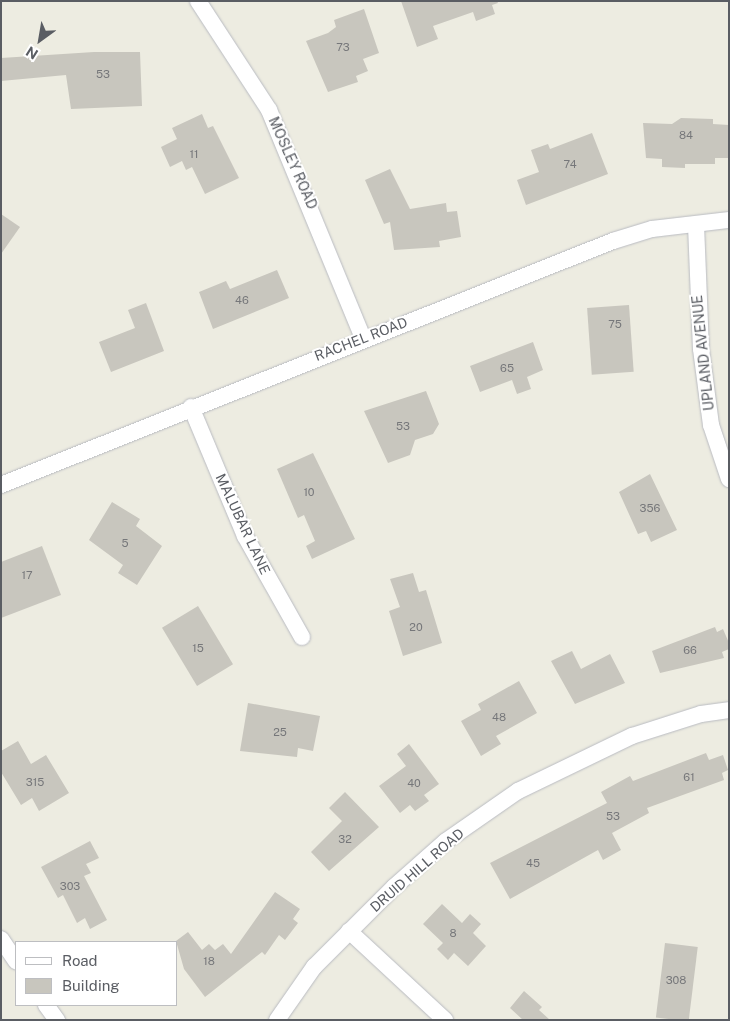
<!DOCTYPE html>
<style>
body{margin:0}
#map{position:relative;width:730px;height:1021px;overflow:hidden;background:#edece1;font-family:"Public Sans",sans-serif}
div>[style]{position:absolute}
.building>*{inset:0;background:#c8c6be;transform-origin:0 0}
.roads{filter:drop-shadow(0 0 1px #b9bbc1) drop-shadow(0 0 1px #b9bbc1)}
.minor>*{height:16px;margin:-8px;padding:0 8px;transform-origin:8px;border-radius:8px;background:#fff}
span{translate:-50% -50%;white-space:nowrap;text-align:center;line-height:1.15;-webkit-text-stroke:4px #fff;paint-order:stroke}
.number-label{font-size:11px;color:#76777a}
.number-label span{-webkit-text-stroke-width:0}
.street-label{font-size:14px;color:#5a5d63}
.frame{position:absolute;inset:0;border:2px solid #5a5d63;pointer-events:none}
.legend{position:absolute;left:15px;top:941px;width:162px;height:65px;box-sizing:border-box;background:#fff;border:1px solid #bdbec1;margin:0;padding:6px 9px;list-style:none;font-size:15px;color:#5a5d63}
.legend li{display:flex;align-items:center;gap:10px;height:25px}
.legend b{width:25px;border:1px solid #bdbec1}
.north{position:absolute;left:15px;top:15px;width:50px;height:50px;-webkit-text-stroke:4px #fff;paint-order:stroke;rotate:212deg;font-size:14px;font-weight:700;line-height:20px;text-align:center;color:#5a5d63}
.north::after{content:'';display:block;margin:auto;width:18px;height:22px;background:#5a5d63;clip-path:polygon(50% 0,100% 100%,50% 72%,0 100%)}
</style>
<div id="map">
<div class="building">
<div style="clip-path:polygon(401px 1px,497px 1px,498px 3px,492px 5px,495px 14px,476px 21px,473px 12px,433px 26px,438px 39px,417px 47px)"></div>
<div style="clip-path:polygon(364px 9px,379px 53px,363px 59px,368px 71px,356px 76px,358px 82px,328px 92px,306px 41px,328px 33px,336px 27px,334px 20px)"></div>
<div style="clip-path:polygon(94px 52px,140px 52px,142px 106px,71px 109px,66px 75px,1px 81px,1px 58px)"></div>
<div style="clip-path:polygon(202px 114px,208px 128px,213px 126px,239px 178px,205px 194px,192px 167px,186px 170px,182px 161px,170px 167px,161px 147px,177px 139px,172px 128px)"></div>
<div style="clip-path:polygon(681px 118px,713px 119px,713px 124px,729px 125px,729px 158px,715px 158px,715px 164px,685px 164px,685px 168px,662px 167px,662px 159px,646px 158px,643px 123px,672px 124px)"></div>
<div style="clip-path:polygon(592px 133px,608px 174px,526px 205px,517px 180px,539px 172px,531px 150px,548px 144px,550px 149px)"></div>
<div style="clip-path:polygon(390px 169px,410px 209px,446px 203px,447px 212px,457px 211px,461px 237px,439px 241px,440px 247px,394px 250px,390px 222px,384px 224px,365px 180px)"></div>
<div style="clip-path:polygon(1px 214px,20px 227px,1px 254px)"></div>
<div style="clip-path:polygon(277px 270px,289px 298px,213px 329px,199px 292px,226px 281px,230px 289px)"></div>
<div style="clip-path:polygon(146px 303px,164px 351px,111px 372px,99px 342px,135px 328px,128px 310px)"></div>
<div style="left:629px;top:305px;width:67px;height:42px;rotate:86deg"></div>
<div style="clip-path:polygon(533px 342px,543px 370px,527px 377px,531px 389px,517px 394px,512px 380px,480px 392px,470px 366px)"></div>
<div style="clip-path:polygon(426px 391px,439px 424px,433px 434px,415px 440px,410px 455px,388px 463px,364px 411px)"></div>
<div style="clip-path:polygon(313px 453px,355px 539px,312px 559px,306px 546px,315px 541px,304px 515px,298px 518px,277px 469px)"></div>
<div style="clip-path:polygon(650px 474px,677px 530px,651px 542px,646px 531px,638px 534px,619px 492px)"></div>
<div style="clip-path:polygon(112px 502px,140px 519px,136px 526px,162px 546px,137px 585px,118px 573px,123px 565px,89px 540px)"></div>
<div style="clip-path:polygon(42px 546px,61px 595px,1px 618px,1px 562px)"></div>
<div style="clip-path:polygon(413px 573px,419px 592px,426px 590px,442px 643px,403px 656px,389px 611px,400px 607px,390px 579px)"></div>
<div style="left:198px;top:606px;width:68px;height:42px;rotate:59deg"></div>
<div style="clip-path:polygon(715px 627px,717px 632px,723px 629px,729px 643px,729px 649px,722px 652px,724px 658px,660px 673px,652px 651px)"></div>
<div style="clip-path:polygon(572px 651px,581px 669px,610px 654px,625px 683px,575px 704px,551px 661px)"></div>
<div style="clip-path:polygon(519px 681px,537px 713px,496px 736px,501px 744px,481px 756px,461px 721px,481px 710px,478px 704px)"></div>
<div style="clip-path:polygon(248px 703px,320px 716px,313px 751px,298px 748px,297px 757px,240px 751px)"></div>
<div style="clip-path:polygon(18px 741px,31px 764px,46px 755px,69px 793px,39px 811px,32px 798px,21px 805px,1px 772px,1px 751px)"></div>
<div style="clip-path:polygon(409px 744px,439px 784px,424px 795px,429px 801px,415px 811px,410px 805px,400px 813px,379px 786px,406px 766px,397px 754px)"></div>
<div style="clip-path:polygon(706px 753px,709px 760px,723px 755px,728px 770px,722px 773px,724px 780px,647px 808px,649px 813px,612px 833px,621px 850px,603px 860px,598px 850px,510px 899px,490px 863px,607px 803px,601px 792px,630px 776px,633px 781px)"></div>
<div style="clip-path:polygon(345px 792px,379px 827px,329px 871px,311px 852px,342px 821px,329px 808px)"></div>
<div style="clip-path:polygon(90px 841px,99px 858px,86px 864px,91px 873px,84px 876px,107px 920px,90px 929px,85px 918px,77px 923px,63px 895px,58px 898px,41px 867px)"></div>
<div style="clip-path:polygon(275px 892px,300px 909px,293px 919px,298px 923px,285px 940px,279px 935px,265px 955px,262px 952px,205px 997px,184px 969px,176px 941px,188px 932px,202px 950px,209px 944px,215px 950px,223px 944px,231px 954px)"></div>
<div style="clip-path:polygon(442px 904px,462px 923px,470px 914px,481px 924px,473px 933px,486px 946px,468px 966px,454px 953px,448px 960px,437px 949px,443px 943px,423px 924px)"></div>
<div style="left:665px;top:943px;width:33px;height:75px;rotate:7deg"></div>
<div style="clip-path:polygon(524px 991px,542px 1007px,539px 1010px,550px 1020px,523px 1020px,510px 1008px)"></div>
</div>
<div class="roads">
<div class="minor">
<div style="left:198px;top:1px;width:130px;rotate:56.9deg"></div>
<div style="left:269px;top:110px;width:247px;rotate:67.6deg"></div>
<div style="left:696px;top:225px;width:124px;rotate:87.7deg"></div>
<div style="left:701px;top:349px;width:77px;rotate:82.5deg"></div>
<div style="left:711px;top:425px;width:57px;rotate:71.6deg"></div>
<div style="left:191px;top:407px;width:140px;rotate:67.3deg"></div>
<div style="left:245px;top:536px;width:116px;rotate:60.6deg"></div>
<div style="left:1px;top:485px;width:659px;rotate:-21.74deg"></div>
<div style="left:613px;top:241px;width:41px;rotate:-17.1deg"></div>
<div style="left:652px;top:229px;width:78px;rotate:-6.7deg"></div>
<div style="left:349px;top:931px;width:131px;rotate:42.8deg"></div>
<div style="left:1px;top:939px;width:27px;rotate:56deg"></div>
<div style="left:46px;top:1005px;width:19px;rotate:54deg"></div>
<div style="left:277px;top:1020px;width:65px;rotate:-55.1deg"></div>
<div style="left:314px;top:967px;width:113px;rotate:-45deg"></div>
<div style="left:394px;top:887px;width:69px;rotate:-41.5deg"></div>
<div style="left:446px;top:841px;width:88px;rotate:-34.8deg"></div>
<div style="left:518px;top:791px;width:127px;rotate:-25.8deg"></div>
<div style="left:632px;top:736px;width:72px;rotate:-17.7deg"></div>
<div style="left:701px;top:714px;width:28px;rotate:-8deg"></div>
</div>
</div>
<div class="number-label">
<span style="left:343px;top:47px">73</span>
<span style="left:103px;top:74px">53</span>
<span style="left:686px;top:135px">84</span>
<span style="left:194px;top:154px">11</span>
<span style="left:570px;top:164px">74</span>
<span style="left:242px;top:300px">46</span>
<span style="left:615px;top:324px">75</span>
<span style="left:507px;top:368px">65</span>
<span style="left:403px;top:426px">53</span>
<span style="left:309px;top:492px">10</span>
<span style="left:650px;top:508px">356</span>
<span style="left:125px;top:543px">5</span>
<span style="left:27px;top:575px">17</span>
<span style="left:416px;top:627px">20</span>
<span style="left:198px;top:648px">15</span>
<span style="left:690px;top:650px">66</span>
<span style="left:499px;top:717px">48</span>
<span style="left:280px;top:732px">25</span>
<span style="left:689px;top:777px">61</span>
<span style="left:35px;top:782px">315</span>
<span style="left:414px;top:783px">40</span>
<span style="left:613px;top:816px">53</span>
<span style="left:345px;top:839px">32</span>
<span style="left:533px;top:863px">45</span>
<span style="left:70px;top:886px">303</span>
<span style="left:453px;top:933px">8</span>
<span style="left:209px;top:961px">18</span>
<span style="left:676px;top:980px">308</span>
</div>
<div class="street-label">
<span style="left:293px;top:163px;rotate:66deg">MOSLEY ROAD</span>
<span style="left:361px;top:339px;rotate:-21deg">RACHEL ROAD</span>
<span style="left:703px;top:353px;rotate:-96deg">UPLAND AVENUE</span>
<span style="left:243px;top:524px;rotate:65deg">MALUBAR LANE</span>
<span style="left:417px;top:870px;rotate:-41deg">DRUID HILL ROAD</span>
</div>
<div class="frame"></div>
<ul class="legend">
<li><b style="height:6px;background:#fff"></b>Road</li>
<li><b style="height:14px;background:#c8c6be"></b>Building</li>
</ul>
<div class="north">N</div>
</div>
